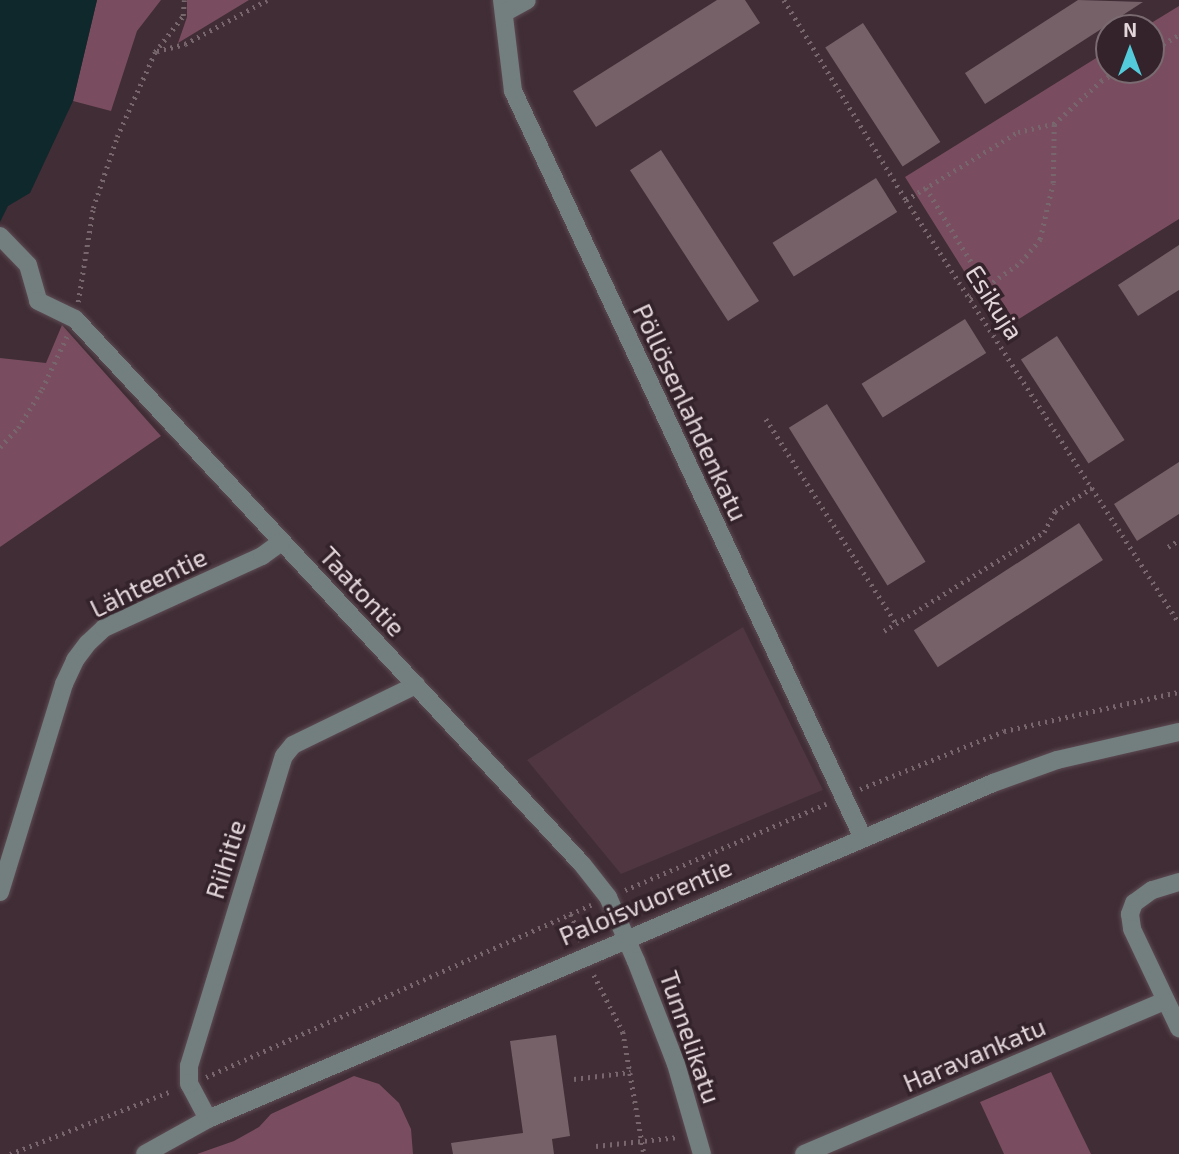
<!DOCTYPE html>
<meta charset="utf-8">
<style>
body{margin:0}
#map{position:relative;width:1179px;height:1154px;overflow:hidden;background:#402d35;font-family:"Exo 2",sans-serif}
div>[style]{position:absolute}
.built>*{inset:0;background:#4f3640}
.green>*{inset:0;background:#794d5f}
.water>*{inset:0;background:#0e282b}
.building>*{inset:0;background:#766169;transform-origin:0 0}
.path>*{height:4.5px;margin-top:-2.25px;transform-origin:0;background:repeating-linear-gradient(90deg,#77676d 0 2px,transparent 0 7px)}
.roads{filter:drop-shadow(0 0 2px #5d4b53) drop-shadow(0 0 2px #5d4b53)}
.minor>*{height:18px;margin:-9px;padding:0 9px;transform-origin:9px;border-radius:9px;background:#737e7f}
span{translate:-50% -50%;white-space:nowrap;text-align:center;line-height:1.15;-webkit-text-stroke:7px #35232b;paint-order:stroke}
.street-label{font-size:26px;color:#e2d6da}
.north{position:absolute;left:1095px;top:14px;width:70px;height:70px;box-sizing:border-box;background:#35232b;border:2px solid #7a6b71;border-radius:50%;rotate:0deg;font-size:19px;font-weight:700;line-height:28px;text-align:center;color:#e2d6da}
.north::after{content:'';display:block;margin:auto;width:24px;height:32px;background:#53cbda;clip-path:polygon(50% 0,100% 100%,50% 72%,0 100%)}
</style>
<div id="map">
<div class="built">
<div style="clip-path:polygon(743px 627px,823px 790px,621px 874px,527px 760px)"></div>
</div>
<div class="green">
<div style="clip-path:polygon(97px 0,161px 0,137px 31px,111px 111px,73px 101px)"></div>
<div style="clip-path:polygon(187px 0,249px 0,178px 43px,187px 17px)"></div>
<div style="clip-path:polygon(1179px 6px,1179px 219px,1001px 330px,905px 177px,1109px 50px,1109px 70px,1151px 70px,1151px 28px,1143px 28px)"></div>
<div style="clip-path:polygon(62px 325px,161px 436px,0 547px,0 358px,46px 363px)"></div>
<div style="clip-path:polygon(1051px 1072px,1091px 1154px,1004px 1154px,980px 1102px)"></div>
<div style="clip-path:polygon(354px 1076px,379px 1084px,399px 1103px,411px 1129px,413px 1154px,197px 1154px,234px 1141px,259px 1127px,271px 1114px)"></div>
</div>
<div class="water">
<div style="clip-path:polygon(0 0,97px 0,73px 101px,30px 193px,8px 206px,0 222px)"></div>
</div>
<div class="building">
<div style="clip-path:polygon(717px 0,745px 0,760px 23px,596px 127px,573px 91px)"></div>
<div style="clip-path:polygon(1078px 0,1143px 2px,985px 104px,965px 73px)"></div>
<div style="left:863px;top:23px;width:142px;height:45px;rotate:57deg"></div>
<div style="left:661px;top:150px;width:180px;height:37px;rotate:57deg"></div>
<div style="left:876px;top:178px;width:40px;height:122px;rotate:58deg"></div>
<div style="clip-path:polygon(1179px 245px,1179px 290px,1138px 316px,1118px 285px)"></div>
<div style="left:965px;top:319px;width:40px;height:122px;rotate:58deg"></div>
<div style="left:1057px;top:336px;width:124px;height:43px;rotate:57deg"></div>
<div style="left:827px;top:404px;width:186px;height:45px;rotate:58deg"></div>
<div style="clip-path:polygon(1179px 462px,1179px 514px,1137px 541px,1114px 504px)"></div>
<div style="left:1079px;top:523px;width:44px;height:197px;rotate:57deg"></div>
<div style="clip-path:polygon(556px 1035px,570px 1136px,552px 1139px,554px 1154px,453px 1154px,451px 1143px,523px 1133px,510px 1041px)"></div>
</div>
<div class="path">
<div style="left:784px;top:0;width:234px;rotate:58.6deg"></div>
<div style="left:906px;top:200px;width:503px;rotate:57.16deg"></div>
<div style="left:157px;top:51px;width:29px;rotate:-14deg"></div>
<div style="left:185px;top:44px;width:93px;rotate:-28.2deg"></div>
<div style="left:1151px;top:51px;width:32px;rotate:-30deg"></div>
<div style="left:926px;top:188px;width:115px;rotate:58.5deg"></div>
<div style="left:906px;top:200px;width:131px;rotate:-31.3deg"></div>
<div style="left:1018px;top:132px;width:37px;rotate:-13deg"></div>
<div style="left:1054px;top:124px;width:64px;rotate:-42.5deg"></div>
<div style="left:1101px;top:81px;width:21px;rotate:-31deg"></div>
<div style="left:970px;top:298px;width:62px;rotate:-35.2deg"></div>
<div style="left:1021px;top:262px;width:30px;rotate:-50deg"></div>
<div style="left:1040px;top:239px;width:57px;rotate:-76.9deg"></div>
<div style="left:1053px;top:183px;width:59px;rotate:-89deg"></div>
<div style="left:78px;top:302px;width:95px;rotate:-80.9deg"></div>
<div style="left:93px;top:208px;width:75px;rotate:-71.3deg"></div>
<div style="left:117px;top:137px;width:93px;rotate:-65.9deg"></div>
<div style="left:155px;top:52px;width:46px;rotate:-52.1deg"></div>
<div style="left:183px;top:16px;width:16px;rotate:-86deg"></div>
<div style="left:766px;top:419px;width:242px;rotate:57.5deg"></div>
<div style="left:0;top:447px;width:26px;rotate:-47deg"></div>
<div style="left:18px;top:428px;width:46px;rotate:-58.4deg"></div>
<div style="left:42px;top:389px;width:59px;rotate:-64.7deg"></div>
<div style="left:1168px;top:547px;width:13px;rotate:-32deg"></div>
<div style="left:884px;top:631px;width:188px;rotate:-31.7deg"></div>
<div style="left:1044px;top:532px;width:24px;rotate:-62deg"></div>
<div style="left:1055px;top:511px;width:44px;rotate:-31.9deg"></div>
<div style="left:860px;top:789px;width:155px;rotate:-21.9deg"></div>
<div style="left:1004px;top:731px;width:179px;rotate:-12.6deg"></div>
<div style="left:625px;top:890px;width:219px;rotate:-23.2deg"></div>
<div style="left:571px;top:914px;width:29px;rotate:70deg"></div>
<div style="left:594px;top:975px;width:64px;rotate:63deg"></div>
<div style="left:623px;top:1032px;width:124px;rotate:80.2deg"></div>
<div style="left:206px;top:1077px;width:422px;rotate:-24.1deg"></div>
<div style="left:574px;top:1079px;width:57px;rotate:-7deg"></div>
<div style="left:596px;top:1146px;width:83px;rotate:-6.2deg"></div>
<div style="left:10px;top:1154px;width:174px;rotate:-21.3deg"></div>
</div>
<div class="roads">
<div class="minor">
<div style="left:502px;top:0;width:92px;rotate:83.1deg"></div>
<div style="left:513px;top:91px;width:823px;rotate:64.9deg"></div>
<div style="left:504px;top:13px;width:26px;rotate:-29deg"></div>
<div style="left:0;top:236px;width:40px;rotate:46deg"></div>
<div style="left:28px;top:265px;width:37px;rotate:74deg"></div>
<div style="left:38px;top:301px;width:41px;rotate:25.9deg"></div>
<div style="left:75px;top:319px;width:744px;rotate:47.07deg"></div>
<div style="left:582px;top:864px;width:42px;rotate:51.8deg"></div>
<div style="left:608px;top:897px;width:70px;rotate:66.4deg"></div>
<div style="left:636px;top:961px;width:110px;rotate:68.8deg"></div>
<div style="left:676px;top:1064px;width:94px;rotate:73.9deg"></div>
<div style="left:1179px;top:882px;width:28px;rotate:163deg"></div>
<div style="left:1152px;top:890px;width:22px;rotate:144deg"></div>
<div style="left:1134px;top:903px;width:12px;rotate:110deg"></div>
<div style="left:1130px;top:914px;width:15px;rotate:82deg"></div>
<div style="left:1132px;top:929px;width:110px;rotate:64.6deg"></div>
<div style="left:0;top:892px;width:218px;rotate:-72.9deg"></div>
<div style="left:64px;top:684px;width:26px;rotate:-65deg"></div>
<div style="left:75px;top:660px;width:21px;rotate:-53deg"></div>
<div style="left:88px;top:643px;width:22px;rotate:-43deg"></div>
<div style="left:104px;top:628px;width:174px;rotate:-24.5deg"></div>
<div style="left:262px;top:556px;width:24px;rotate:-36deg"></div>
<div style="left:208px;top:1119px;width:40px;rotate:-118deg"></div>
<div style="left:189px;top:1084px;width:18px;rotate:-90deg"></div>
<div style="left:189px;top:1066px;width:324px;rotate:-73deg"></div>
<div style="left:284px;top:756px;width:14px;rotate:-51deg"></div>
<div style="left:293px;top:745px;width:137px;rotate:-26deg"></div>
<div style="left:145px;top:1154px;width:72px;rotate:-29.1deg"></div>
<div style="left:208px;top:1119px;width:854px;rotate:-23.17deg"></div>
<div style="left:993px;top:783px;width:68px;rotate:-19.8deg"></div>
<div style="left:1057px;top:760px;width:125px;rotate:-12.9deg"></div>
<div style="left:804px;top:1154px;width:391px;rotate:-23deg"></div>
</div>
</div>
<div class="street-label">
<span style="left:995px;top:302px;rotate:57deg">Esikuja</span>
<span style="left:691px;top:412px;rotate:65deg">Pöllösenlahdenkatu</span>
<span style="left:148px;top:582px;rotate:-26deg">Lähteentie</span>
<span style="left:363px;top:591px;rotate:47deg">Taatontie</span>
<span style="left:225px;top:859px;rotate:-73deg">Riihitie</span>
<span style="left:645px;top:901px;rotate:-23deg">Paloisvuorentie</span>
<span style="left:691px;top:1037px;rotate:71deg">Tunnelikatu</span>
<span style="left:974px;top:1054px;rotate:-23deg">Haravankatu</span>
</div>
<div class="north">N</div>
</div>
